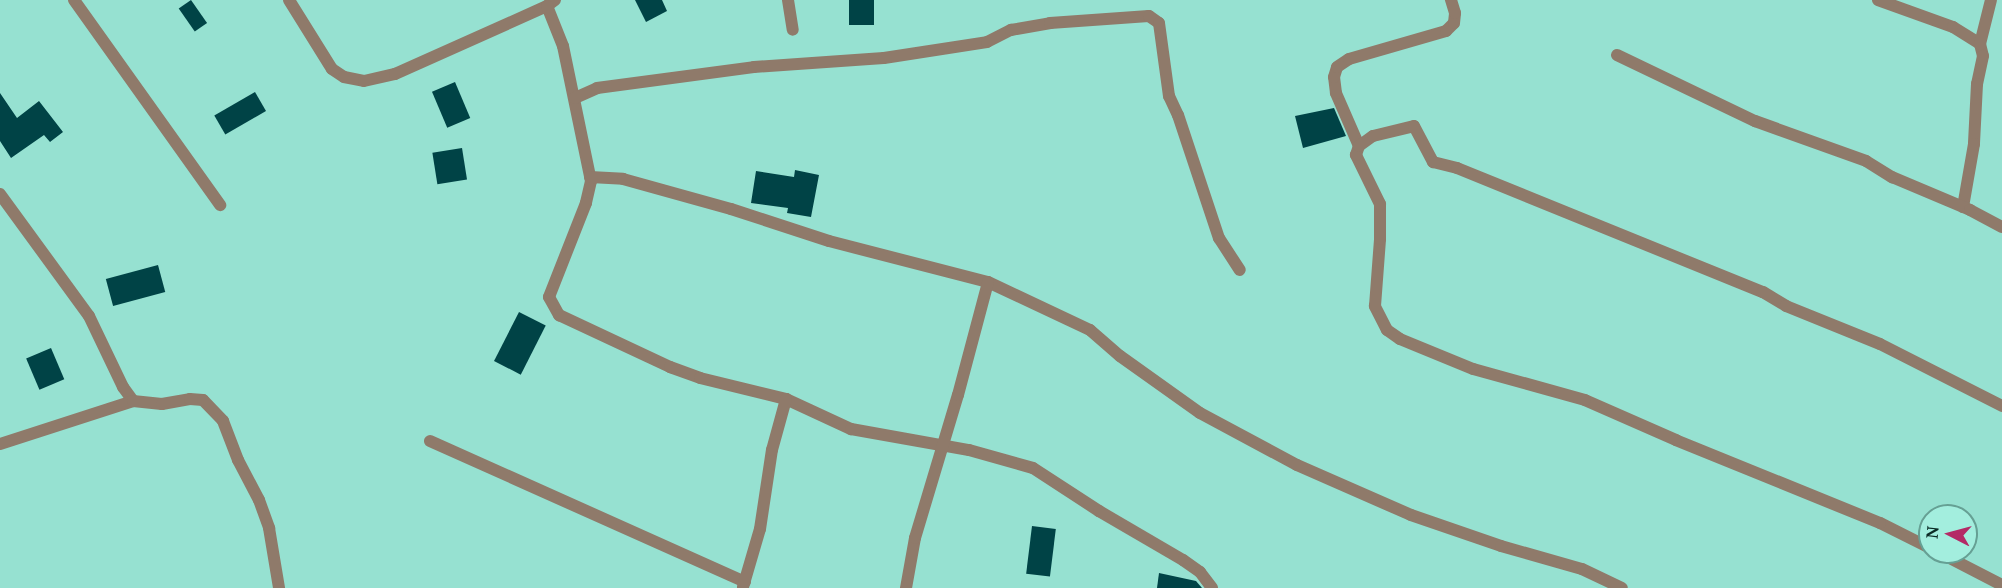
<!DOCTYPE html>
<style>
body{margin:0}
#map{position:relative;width:2002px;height:588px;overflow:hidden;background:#96e1d1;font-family:"Noto Serif",serif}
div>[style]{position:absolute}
.building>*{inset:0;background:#004346;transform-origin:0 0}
.minor>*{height:12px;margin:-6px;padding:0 6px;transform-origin:6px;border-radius:6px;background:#8f7a6a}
span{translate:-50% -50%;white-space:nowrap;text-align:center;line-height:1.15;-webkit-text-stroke:6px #a3eede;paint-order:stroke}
.north{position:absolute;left:1918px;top:504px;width:60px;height:60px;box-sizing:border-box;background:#a3eede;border:2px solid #66a094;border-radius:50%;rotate:276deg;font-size:16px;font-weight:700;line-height:24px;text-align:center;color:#0b2b25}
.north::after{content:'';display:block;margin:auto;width:21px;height:27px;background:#b42a66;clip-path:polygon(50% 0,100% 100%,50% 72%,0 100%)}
</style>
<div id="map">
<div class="building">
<div style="left:191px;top:0;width:28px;height:15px;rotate:55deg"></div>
<div style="clip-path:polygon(635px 0,662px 0,667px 11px,646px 22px)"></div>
<div style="left:849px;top:0;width:25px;height:25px"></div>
<div style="left:455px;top:82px;width:39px;height:25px;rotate:67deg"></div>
<div style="left:255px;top:92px;width:22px;height:47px;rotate:60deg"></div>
<div style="clip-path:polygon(0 93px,17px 118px,39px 101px,63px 132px,50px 142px,44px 135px,11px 158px,0 141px)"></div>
<div style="clip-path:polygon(1334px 108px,1346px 136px,1303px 148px,1295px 116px)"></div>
<div style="left:462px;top:148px;width:32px;height:30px;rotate:81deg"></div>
<div style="clip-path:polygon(795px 170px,819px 175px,811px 217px,787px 213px,788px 208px,751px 203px,756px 171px,794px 177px)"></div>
<div style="left:158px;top:265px;width:28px;height:54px;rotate:75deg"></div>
<div style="left:519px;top:312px;width:30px;height:55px;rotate:27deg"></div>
<div style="left:51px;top:348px;width:34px;height:27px;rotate:67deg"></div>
<div style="left:1032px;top:526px;width:24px;height:48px;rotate:7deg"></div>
<div style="clip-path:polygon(1159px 573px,1196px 581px,1202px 588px,1157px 588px)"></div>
</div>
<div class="minor">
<div style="left:74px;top:0;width:252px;rotate:54.5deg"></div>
<div style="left:289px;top:0;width:81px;rotate:58.1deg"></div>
<div style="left:332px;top:69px;width:14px;rotate:34deg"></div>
<div style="left:344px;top:77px;width:20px;rotate:11deg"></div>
<div style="left:364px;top:81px;width:32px;rotate:-13deg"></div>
<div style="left:395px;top:74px;width:167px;rotate:-24.1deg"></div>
<div style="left:547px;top:6px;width:10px;rotate:-37deg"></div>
<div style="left:788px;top:0;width:30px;rotate:81deg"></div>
<div style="left:1878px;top:0;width:80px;rotate:19.8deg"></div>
<div style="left:1953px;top:27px;width:32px;rotate:32deg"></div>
<div style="left:1980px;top:44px;width:12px;rotate:76deg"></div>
<div style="left:1983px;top:56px;width:29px;rotate:102deg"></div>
<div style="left:1977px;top:84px;width:60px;rotate:92.9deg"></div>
<div style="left:1974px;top:144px;width:64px;rotate:99.9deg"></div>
<div style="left:547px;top:6px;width:43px;rotate:68.2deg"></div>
<div style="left:563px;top:46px;width:138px;rotate:78.3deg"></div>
<div style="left:591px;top:181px;width:23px;rotate:103deg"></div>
<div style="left:586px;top:203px;width:101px;rotate:111.5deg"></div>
<div style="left:549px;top:297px;width:21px;rotate:61deg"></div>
<div style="left:559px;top:315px;width:123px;rotate:25.1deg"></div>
<div style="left:670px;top:367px;width:32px;rotate:20deg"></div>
<div style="left:700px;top:378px;width:89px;rotate:13.7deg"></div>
<div style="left:786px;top:399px;width:72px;rotate:24.8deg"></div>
<div style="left:851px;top:429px;width:120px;rotate:10.1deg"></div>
<div style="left:969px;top:450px;width:66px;rotate:15.7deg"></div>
<div style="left:1033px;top:468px;width:79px;rotate:33.1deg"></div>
<div style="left:1099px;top:511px;width:97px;rotate:30.3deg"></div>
<div style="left:1183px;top:560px;width:21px;rotate:35deg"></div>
<div style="left:1200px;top:572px;width:20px;rotate:53deg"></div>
<div style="left:1980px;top:44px;width:45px;rotate:-76deg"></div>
<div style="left:1617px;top:55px;width:153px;rotate:25.6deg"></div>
<div style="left:1755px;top:121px;width:118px;rotate:19.8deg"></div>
<div style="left:1866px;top:161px;width:31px;rotate:32deg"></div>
<div style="left:1892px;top:177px;width:85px;rotate:22.9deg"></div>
<div style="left:1970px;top:210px;width:36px;rotate:28deg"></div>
<div style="left:575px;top:98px;width:24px;rotate:-24deg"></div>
<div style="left:597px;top:88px;width:158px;rotate:-7.6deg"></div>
<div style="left:754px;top:67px;width:130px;rotate:-4deg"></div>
<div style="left:884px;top:58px;width:104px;rotate:-8.8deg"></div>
<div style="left:987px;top:42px;width:27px;rotate:-27deg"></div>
<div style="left:1011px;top:30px;width:40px;rotate:-10deg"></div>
<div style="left:1050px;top:23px;width:99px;rotate:-4deg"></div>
<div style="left:1149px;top:16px;width:12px;rotate:35deg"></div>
<div style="left:1159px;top:23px;width:74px;rotate:82.2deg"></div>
<div style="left:1169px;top:96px;width:21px;rotate:65deg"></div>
<div style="left:1178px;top:115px;width:130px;rotate:71.6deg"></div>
<div style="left:1219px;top:238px;width:38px;rotate:57deg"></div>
<div style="left:1359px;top:146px;width:58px;rotate:-113.5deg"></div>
<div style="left:1336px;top:93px;width:16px;rotate:-97deg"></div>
<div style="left:1334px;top:77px;width:10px;rotate:-73deg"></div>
<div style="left:1337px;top:67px;width:14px;rotate:-34deg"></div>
<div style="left:1349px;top:59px;width:101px;rotate:-16.1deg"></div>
<div style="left:1446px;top:31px;width:11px;rotate:-45deg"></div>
<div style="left:1454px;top:23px;width:10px;rotate:-84deg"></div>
<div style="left:1455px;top:13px;width:14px;rotate:-107deg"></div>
<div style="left:590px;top:177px;width:33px;rotate:3deg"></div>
<div style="left:623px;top:179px;width:112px;rotate:15.5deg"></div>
<div style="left:731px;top:209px;width:103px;rotate:18.1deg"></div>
<div style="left:829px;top:241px;width:164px;rotate:14.5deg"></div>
<div style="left:988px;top:282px;width:113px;rotate:25.2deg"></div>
<div style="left:1090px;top:330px;width:40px;rotate:41deg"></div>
<div style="left:1120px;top:356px;width:98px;rotate:35.5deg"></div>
<div style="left:1200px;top:413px;width:110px;rotate:28.2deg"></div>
<div style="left:1297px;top:465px;width:124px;rotate:23.7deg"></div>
<div style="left:1411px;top:515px;width:95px;rotate:19deg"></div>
<div style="left:1501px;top:546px;width:84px;rotate:15.9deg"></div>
<div style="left:1582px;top:569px;width:44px;rotate:25.4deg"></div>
<div style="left:0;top:194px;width:151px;rotate:53.9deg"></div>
<div style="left:89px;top:316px;width:79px;rotate:64.4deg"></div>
<div style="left:123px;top:387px;width:17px;rotate:54deg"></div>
<div style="left:430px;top:441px;width:345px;rotate:24.1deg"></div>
<div style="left:0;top:444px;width:140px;rotate:-17.9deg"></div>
<div style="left:133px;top:401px;width:29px;rotate:6deg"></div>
<div style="left:162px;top:404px;width:28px;rotate:-10deg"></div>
<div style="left:190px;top:399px;width:13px;rotate:4deg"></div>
<div style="left:203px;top:400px;width:29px;rotate:46deg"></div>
<div style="left:223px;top:421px;width:42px;rotate:69deg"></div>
<div style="left:238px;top:460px;width:45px;rotate:62.3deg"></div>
<div style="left:259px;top:500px;width:30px;rotate:70deg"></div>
<div style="left:269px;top:528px;width:61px;rotate:80.5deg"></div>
<div style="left:1930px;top:548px;width:56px;rotate:-153.4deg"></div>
<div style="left:1880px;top:523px;width:220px;rotate:-157.9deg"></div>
<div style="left:1676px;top:440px;width:99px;rotate:-156.3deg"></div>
<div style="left:1585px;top:400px;width:116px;rotate:-164.5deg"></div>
<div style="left:1473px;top:369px;width:79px;rotate:-157.7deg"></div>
<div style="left:1400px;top:339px;width:16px;rotate:-145deg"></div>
<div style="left:1387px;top:330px;width:27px;rotate:-117deg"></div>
<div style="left:1375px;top:306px;width:67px;rotate:-85.7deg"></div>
<div style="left:1380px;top:239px;width:35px;rotate:-90deg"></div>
<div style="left:1380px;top:204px;width:55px;rotate:-116.1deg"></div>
<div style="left:1356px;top:155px;width:9px;rotate:-72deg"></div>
<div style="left:1359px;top:146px;width:17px;rotate:-36deg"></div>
<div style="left:1373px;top:136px;width:42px;rotate:-13.7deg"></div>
<div style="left:1414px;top:126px;width:41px;rotate:62.2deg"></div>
<div style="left:1433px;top:162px;width:25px;rotate:14deg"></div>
<div style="left:1457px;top:168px;width:330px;rotate:22.1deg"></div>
<div style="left:1763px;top:292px;width:27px;rotate:31deg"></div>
<div style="left:1786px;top:306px;width:101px;rotate:22deg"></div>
<div style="left:1880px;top:344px;width:137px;rotate:26.9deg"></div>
<div style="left:1938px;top:552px;width:72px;rotate:27.3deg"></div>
<div style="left:743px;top:587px;width:60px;rotate:-73.7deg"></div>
<div style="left:760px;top:529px;width:80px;rotate:-81.4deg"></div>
<div style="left:772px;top:450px;width:53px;rotate:-74.6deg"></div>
<div style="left:906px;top:588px;width:51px;rotate:-79.8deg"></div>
<div style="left:915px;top:538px;width:149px;rotate:-73.3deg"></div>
<div style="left:958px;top:395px;width:117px;rotate:-75.1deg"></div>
</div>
<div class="north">N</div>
</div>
